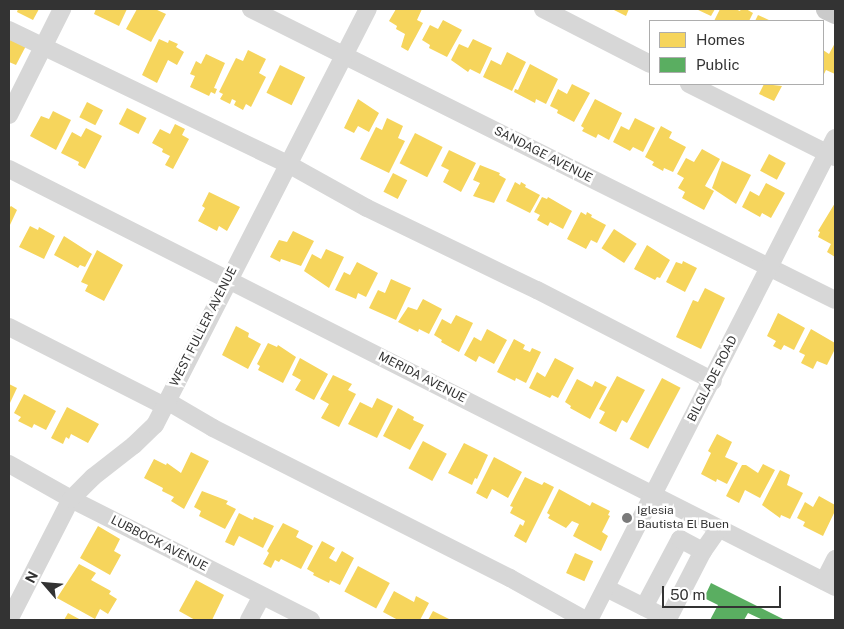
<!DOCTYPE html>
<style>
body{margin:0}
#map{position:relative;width:844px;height:629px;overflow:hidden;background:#fff;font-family:"Public Sans",sans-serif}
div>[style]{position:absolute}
.homes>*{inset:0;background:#f6d55c;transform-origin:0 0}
.public>*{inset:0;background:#5aae61}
.minor>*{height:18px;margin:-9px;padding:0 9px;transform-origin:9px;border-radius:9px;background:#d7d7d7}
.major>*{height:21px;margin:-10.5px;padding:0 10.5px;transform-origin:10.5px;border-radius:10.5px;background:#cacaca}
.dots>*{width:14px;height:14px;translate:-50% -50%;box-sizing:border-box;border:2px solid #fff;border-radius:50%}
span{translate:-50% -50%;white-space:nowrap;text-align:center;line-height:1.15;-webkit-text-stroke:5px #fff;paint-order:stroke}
.street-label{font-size:12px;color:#333}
.poi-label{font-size:12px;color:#333}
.left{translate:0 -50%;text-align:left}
.frame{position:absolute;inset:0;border:10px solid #333;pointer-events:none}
.legend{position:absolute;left:649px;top:20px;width:175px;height:65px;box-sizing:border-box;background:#fff;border:1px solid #adadad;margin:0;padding:6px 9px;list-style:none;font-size:15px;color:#333}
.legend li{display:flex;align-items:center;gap:10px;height:25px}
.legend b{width:25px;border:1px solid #adadad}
.north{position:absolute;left:20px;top:559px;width:50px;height:50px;-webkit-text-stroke:4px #fff;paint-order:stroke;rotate:297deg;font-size:14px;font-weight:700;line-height:20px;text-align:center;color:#333}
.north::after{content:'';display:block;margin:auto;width:18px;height:22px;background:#333;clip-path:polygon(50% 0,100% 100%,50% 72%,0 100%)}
.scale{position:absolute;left:662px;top:586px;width:119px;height:22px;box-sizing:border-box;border:2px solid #333;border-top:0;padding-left:6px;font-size:15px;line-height:18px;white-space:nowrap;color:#333;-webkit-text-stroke:4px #fff;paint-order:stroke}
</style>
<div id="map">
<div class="homes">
<div style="clip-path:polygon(18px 9px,39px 9px,33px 20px,17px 12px)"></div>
<div style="clip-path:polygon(96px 9px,127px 9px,119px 26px,94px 14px)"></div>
<div style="clip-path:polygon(137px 9px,155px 9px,166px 14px,151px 42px,126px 29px)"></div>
<div style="clip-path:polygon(396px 9px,422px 9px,417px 20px,423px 23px,408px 51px,401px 47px,405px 34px,396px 29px,397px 26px,389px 21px)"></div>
<div style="clip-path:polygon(612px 9px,629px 9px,626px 16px)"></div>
<div style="clip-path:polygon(696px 9px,715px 9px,711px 16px)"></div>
<div style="clip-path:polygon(720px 9px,735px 9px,740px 11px,741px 9px,746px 9px,753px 13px,749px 21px,714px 21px)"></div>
<div style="clip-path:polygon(758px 15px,771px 21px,755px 21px)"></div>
<div style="clip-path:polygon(443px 20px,462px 30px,447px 57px,429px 48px,430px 45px,422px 40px,430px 25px,438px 29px)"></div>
<div style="clip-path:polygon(9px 33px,28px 42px,16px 65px,9px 62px)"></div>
<div style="clip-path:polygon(159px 39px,168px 43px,169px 40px,178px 44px,176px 47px,184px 52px,177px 65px,168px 60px,157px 83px,142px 75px)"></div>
<div style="clip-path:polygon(473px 39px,492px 48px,480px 74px,470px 69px,468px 72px,451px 60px,459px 44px,468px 48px)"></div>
<div style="clip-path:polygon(835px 43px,835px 74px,826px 70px,823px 76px,823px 50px,829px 54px)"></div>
<div style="clip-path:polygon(248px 50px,266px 59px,259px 73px,266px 77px,251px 107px,246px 104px,243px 110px,234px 105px,236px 101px,232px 99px,230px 104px,220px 99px,223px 94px,219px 92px,236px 58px,243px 61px)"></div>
<div style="clip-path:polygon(507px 52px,526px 62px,512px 91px,483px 77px,491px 60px,501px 65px)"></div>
<div style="clip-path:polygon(206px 54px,225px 63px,214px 88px,217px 89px,215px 94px,211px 92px,209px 96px,190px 87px,195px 76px,190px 74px,196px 61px,201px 64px)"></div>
<div style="clip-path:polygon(530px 64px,558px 79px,546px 104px,536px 99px,535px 103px,514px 92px,515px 89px,518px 90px)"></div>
<div style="left:280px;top:65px;width:28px;height:31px;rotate:26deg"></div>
<div style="clip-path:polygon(572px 84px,590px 93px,574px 122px,557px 113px,558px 110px,550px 106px,558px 89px,567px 94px)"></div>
<div style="clip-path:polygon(764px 84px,782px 86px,774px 101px,759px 94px)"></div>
<div style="clip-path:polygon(358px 99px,379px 113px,369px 132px,358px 126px,354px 133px,344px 128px)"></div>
<div style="clip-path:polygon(595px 99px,622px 113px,609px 140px,598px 134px,596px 138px,582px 131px,584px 128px,581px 126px)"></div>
<div style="left:87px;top:102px;width:18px;height:17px;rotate:27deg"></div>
<div style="left:127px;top:108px;width:22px;height:18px;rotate:27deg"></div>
<div style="clip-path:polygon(53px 111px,71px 120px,56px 150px,30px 136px,41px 116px,49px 119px)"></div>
<div style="clip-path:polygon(387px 118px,403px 126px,398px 138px,405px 141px,389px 173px,360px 159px,376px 127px,382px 130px)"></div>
<div style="clip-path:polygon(635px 118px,655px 128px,643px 152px,633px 147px,630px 151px,613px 142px,621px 126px,629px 130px)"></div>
<div style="clip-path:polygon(175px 124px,185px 129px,182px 135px,189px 139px,173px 169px,165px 165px,170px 156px,162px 152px,163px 149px,152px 143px,160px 129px,170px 134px)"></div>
<div style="clip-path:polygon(661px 126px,672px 132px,669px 138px,686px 147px,673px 172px,664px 168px,663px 171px,652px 165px,654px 162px,645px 157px)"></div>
<div style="clip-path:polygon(86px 128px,102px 136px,85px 169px,78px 165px,79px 162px,61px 153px,72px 132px,81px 137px)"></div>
<div style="left:415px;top:133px;width:31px;height:34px;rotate:27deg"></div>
<div style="clip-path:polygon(702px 149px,720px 159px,705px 186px,714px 191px,704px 210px,682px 198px,685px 192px,678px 188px,684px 178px,677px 174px,686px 158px,694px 162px)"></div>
<div style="clip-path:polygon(449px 150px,476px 163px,461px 192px,443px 182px,449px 170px,441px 166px)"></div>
<div style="left:769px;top:154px;width:19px;height:19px;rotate:28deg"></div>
<div style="clip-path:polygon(722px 161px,751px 175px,736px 204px,712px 188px)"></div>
<div style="clip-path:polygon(480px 165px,500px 173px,499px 175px,506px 179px,494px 203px,473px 196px,480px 183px,473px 180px)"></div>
<div style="left:393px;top:173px;width:16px;height:21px;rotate:27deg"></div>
<div style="clip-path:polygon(515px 182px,520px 185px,521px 182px,526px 185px,525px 187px,540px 195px,530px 213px,506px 201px)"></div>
<div style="clip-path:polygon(766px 183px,785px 193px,771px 218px,762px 213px,760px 217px,742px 207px,750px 191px,759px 196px)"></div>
<div style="clip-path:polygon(209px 192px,240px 207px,227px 231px,219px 226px,217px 231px,198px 221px,205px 208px,202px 206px)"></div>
<div style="clip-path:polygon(542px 197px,547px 199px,548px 197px,572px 211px,563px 229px,550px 222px,548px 226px,537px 220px,540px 215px,534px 212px)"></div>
<div style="clip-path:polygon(835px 203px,835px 257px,827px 252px,831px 244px,818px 237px,820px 232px,818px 231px)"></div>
<div style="clip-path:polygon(11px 206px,17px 210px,9px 227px,9px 208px)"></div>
<div style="clip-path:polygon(581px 212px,586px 215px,587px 212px,592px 215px,591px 217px,606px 225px,597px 243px,591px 240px,586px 249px,567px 239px)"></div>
<div style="clip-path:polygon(30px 226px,38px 230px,39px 227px,55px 236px,44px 259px,19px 247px)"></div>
<div style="left:614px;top:229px;width:27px;height:23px;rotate:33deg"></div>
<div style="clip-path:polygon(293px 231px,314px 241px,301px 266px,281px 259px,280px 262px,270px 257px,279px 240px,287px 242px)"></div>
<div style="clip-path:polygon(64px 236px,92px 254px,85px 267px,80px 265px,78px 268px,54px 255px)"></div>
<div style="clip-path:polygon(647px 245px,670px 260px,660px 278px,657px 277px,655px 280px,634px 269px)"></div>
<div style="clip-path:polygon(326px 249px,344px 257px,329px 288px,304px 271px,312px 254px,321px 259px)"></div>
<div style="clip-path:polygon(97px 250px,123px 265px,104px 301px,85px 291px,88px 285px,81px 282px)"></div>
<div style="clip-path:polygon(683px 261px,697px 268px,685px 292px,666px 282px,676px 262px,682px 264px)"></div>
<div style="clip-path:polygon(357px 262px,378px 273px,366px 297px,358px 293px,356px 299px,335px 290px,344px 272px,350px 275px)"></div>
<div style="clip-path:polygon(391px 279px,411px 288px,396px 320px,369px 308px,378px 290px,385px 293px)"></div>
<div style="clip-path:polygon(705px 288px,725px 298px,701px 349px,676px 337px,693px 300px,698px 302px)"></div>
<div style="clip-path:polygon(423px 299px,442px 309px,429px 334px,419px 329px,418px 332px,398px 322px,408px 307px,417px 310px)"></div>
<div style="clip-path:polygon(778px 313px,805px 328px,794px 350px,784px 345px,781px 350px,773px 346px,776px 341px,767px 336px)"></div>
<div style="clip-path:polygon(456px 315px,473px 323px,459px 352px,441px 342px,442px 340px,434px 335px,442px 319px,451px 324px)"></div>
<div style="clip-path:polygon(236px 326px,249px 333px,248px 337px,261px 344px,248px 369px,222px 355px)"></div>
<div style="clip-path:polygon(487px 329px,507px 340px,494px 364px,479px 356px,476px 362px,464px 355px,474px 337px,481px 341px)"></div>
<div style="clip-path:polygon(811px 329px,835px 343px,835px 349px,827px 365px,817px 361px,813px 369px,801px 363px,805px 355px,799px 352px)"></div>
<div style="clip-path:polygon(514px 339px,525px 345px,523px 349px,530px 352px,532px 348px,541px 352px,526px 383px,516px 378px,515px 381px,497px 372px)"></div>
<div style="clip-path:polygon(268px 343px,277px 347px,278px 345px,296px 357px,283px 383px,258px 370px,260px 366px,257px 364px)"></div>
<div style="clip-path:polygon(300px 358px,328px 374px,314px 400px,295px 390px,301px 380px,292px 375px)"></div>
<div style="clip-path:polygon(555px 358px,574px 368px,558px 398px,552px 395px,550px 398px,529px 388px,537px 372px,545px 377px)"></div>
<div style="clip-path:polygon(333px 375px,352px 384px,348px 390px,356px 394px,339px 427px,321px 418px,329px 404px,320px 399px)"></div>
<div style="clip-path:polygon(617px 376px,645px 390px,627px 423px,622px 420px,616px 432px,599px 423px,605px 412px,599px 409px)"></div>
<div style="left:662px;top:378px;width:21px;height:69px;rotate:28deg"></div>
<div style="clip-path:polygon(577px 379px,592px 387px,595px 381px,607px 387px,590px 419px,570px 408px,571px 406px,565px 402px)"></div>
<div style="clip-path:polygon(9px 384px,17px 388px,9px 405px)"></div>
<div style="clip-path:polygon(24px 394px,56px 411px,46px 430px,34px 424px,32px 428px,18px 421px,21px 417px,14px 413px)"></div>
<div style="clip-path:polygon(377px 398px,393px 406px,377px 438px,348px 424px,360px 402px,372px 408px)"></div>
<div style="clip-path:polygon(67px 407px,99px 424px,88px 443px,71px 434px,69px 439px,66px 437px,63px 444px,51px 438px)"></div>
<div style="clip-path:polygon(398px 408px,414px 417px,413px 420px,424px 425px,410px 450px,383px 436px)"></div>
<div style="clip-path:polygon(717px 434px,732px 442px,725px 457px,738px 463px,727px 484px,717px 479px,716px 482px,701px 474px,711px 453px,708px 451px)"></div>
<div style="left:423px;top:441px;width:27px;height:31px;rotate:28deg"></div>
<div style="clip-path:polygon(464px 443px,488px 455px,477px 479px,475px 478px,472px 485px,448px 473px)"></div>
<div style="clip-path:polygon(191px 452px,209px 461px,184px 509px,171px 501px,174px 497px,162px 491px,163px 488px,144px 478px,154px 459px,166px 465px,167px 463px,181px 473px)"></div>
<div style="clip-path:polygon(494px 457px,522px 472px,508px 498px,492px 489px,487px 499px,476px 493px)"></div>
<div style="clip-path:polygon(763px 464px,775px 470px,760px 498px,745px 490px,739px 503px,726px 496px,742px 465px,746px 465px,758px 473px)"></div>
<div style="clip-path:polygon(780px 470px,790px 475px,787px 485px,803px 493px,790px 519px,781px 515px,780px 518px,762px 505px)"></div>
<div style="clip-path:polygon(525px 477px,542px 485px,544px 482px,554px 487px,526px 543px,514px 536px,520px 524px,523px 526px,525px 521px,510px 513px,513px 507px,510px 506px)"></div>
<div style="clip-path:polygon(559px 489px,590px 506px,592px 502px,610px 511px,608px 515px,610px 516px,602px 532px,608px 536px,601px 551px,573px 536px,579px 524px,572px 521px,566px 528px,548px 518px,550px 515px,547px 513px)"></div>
<div style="clip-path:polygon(202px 491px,228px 501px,226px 504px,236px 509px,225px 529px,199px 516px,201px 511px,194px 507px)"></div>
<div style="clip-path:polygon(819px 496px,835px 505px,835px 511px,823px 536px,803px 526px,805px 522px,797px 518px,805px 502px,813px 507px)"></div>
<div style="clip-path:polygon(239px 513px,253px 520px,254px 517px,274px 526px,263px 548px,239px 536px,234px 546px,225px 542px)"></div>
<div style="clip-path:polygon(283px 523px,299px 531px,296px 537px,313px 546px,301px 569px,281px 559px,279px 562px,275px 560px,271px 568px,263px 564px,269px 553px,267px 551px)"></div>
<div style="clip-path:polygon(98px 526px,120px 539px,114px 551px,121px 555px,110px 575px,80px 558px)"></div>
<div style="clip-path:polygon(322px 541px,335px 548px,329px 558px,336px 562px,342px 551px,354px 558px,340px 585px,330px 580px,329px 583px,313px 575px,314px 573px,307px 569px)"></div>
<div style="left:575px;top:553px;width:20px;height:22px;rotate:24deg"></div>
<div style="clip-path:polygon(79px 564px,96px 573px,91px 580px,111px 591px,109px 594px,117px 599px,108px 614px,100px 609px,95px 619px,57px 598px)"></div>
<div style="left:358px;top:566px;width:36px;height:29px;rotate:28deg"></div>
<div style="clip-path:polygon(196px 580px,224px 595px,212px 620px,195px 620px,179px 611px)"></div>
<div style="clip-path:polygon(394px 591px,414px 602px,416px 596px,429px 603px,420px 620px,398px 620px,383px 612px)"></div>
<div style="clip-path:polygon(433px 611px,451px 620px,428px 620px)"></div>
<div style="clip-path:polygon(68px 613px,81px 620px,64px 620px)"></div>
</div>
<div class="public">
<div style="clip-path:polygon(711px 583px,785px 620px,763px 620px,748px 613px,744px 620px,710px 620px,718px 605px,704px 598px)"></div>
</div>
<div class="minor">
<div style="left:251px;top:9px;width:652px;rotate:26.49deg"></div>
<div style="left:543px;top:9px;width:120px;rotate:27.2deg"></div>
<div style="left:9px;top:30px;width:310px;rotate:25.7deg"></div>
<div style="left:288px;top:164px;width:90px;rotate:29.1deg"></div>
<div style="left:367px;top:208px;width:189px;rotate:25.8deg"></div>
<div style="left:537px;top:290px;width:198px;rotate:27.3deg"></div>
<div style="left:689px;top:84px;width:163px;rotate:26.6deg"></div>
<div style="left:9px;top:115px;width:119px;rotate:-63.4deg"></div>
<div style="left:9px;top:169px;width:926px;rotate:26.84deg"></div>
<div style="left:9px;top:327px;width:175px;rotate:26.9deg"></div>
<div style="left:167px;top:401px;width:53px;rotate:30.4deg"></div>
<div style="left:213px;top:428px;width:333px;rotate:26.8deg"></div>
<div style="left:510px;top:578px;width:86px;rotate:29.2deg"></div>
<div style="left:9px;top:464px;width:71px;rotate:29.4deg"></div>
<div style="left:71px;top:499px;width:269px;rotate:26.8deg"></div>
<div style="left:824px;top:581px;width:25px;rotate:-63deg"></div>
<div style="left:606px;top:588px;width:69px;rotate:26.6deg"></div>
<div style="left:668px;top:619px;width:76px;rotate:-62.8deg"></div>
<div style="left:703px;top:551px;width:28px;rotate:-55deg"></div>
<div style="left:644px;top:607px;width:77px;rotate:-62.1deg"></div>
<div style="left:680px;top:539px;width:26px;rotate:28deg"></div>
<div style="left:9px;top:620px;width:136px;rotate:-62.9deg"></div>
<div style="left:71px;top:499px;width:31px;rotate:-45deg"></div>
<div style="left:93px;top:477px;width:52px;rotate:-38deg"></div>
<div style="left:134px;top:445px;width:29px;rotate:-44deg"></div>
<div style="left:155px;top:425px;width:467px;rotate:-62.9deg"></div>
<div style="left:249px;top:620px;width:27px;rotate:-62deg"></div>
<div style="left:589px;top:620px;width:541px;rotate:-62.96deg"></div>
</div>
<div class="major">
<div style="left:826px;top:9px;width:10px;rotate:24deg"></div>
</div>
<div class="dots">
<div style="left:627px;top:518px;background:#7a7a7a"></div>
</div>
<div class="street-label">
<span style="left:543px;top:155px;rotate:27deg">SANDAGE AVENUE</span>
<span style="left:204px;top:327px;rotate:-63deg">WEST FULLER AVENUE</span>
<span style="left:422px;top:378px;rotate:27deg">MERIDA AVENUE</span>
<span style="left:713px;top:379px;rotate:-63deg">BILGLADE ROAD</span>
<span style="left:159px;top:544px;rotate:27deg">LUBBOCK AVENUE</span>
</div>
<div class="poi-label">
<span class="left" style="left:637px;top:518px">Iglesia<br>Bautista El Buen</span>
</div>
<div class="frame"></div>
<ul class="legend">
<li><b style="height:14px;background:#f6d55c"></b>Homes</li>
<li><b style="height:14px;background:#5aae61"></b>Public</li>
</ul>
<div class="north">N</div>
<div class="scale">50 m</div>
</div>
